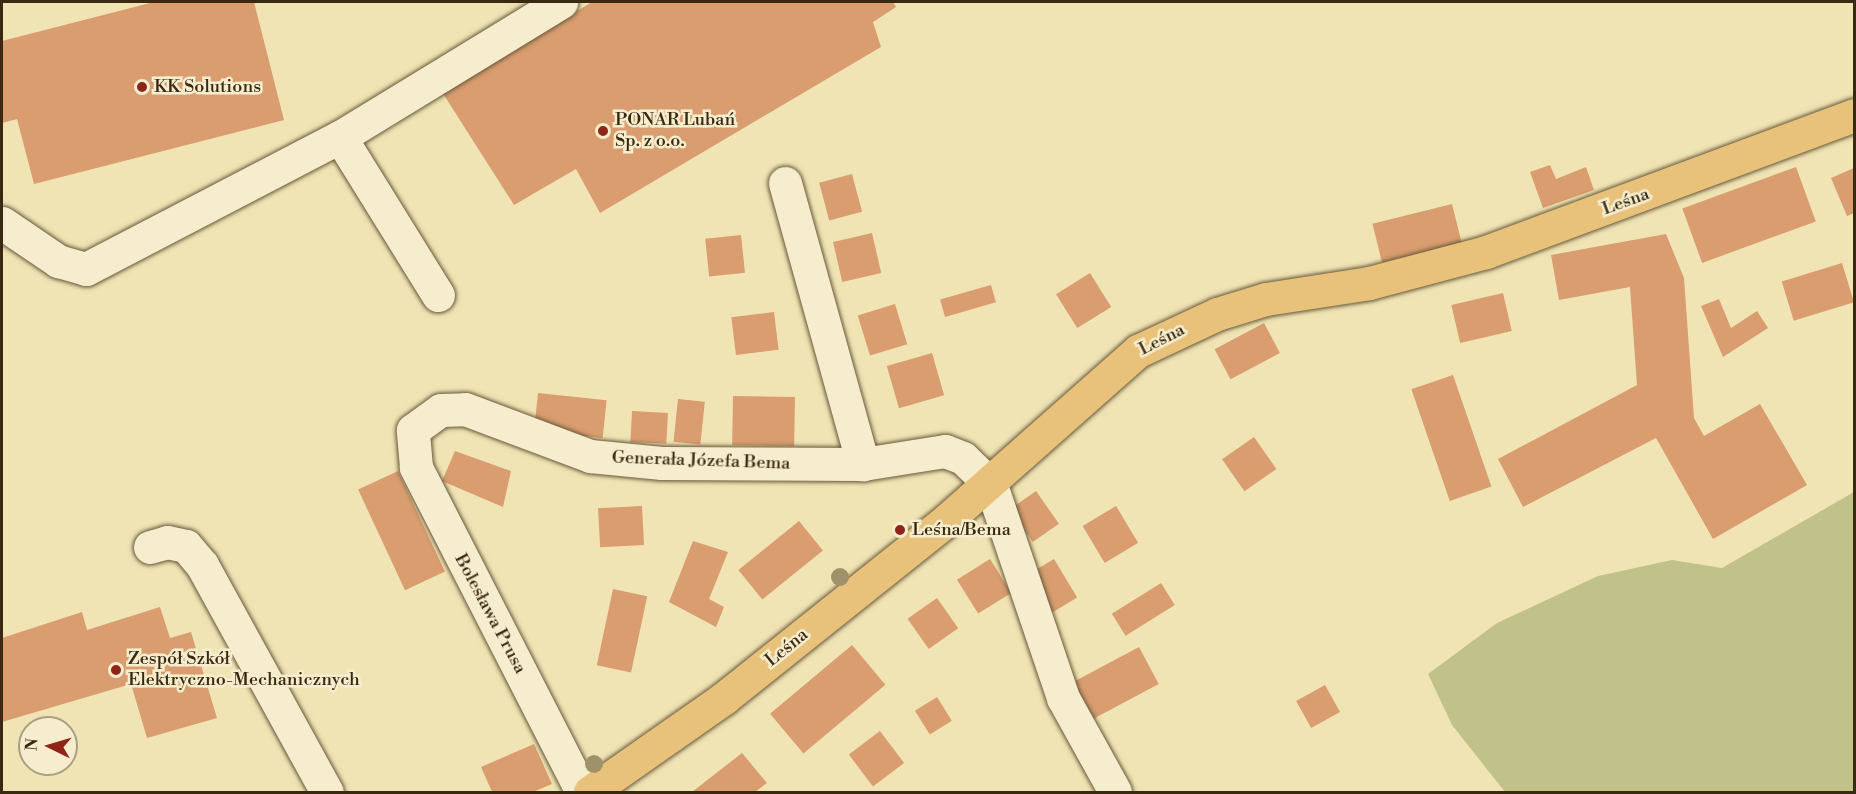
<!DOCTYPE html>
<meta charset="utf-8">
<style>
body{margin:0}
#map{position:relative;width:1856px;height:794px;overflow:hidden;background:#f1e4b4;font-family:"Libre Bodoni",serif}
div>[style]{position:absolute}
.green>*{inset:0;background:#c0c289}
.building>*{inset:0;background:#d99d6f;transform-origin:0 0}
.roads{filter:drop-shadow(0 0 2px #68583a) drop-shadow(0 0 2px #68583a)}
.minor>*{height:33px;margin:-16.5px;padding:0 16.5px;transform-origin:16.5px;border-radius:16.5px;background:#f6edce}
.major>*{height:33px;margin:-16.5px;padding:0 16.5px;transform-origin:16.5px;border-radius:16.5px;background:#e8c27a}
.trees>*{width:18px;height:18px;margin:-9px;border-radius:50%;background:#9f926b}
.dots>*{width:16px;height:16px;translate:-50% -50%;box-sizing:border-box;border:3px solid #f6edce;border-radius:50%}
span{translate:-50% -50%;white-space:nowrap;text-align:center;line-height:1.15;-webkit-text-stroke:5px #f6edce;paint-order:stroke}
.poi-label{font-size:18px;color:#3a2911}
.left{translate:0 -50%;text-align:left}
.street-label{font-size:18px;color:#3a2911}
.frame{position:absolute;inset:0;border:3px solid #3a2911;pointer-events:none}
.north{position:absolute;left:18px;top:716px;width:60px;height:60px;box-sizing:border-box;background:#f6edce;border:2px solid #ab9f82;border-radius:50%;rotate:275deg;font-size:16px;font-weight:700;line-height:24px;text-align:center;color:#3a2911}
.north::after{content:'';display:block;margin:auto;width:21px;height:27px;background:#8f2418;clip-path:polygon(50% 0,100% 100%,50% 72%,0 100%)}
</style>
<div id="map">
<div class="green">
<div style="clip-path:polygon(1854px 492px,1854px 792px,1505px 792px,1452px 725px,1428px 674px,1497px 623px,1598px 576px,1672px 560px,1722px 568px)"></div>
</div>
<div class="building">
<div style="clip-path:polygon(154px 2px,254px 2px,284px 120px,34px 184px,17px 119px,2px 123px,2px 41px)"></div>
<div style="clip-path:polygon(592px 2px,893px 2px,896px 7px,873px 22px,881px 47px,600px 213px,576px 169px,514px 205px,442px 92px)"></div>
<div style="clip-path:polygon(1550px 165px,1556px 179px,1586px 167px,1594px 190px,1543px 208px,1530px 172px)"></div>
<div style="left:1796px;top:167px;width:58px;height:121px;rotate:70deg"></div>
<div style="clip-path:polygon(1854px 168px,1854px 213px,1847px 216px,1831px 178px)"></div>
<div style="left:852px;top:174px;width:39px;height:34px;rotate:75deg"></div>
<div style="left:1452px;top:204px;width:40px;height:82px;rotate:76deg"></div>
<div style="left:872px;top:233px;width:41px;height:40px;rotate:77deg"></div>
<div style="clip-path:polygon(1666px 234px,1684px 278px,1694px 418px,1704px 436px,1760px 404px,1807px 485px,1713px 539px,1656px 438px,1523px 507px,1498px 459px,1637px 385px,1630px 287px,1559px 300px,1551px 255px)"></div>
<div style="left:741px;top:235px;width:38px;height:36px;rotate:84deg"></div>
<div style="left:1842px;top:263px;width:41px;height:63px;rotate:73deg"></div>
<div style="left:1090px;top:273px;width:40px;height:40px;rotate:58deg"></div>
<div style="left:991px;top:285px;width:18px;height:53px;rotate:74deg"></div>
<div style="left:1503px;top:293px;width:39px;height:53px;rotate:77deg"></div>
<div style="clip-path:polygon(1719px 299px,1731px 328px,1757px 311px,1768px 328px,1723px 357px,1701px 306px)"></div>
<div style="left:895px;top:304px;width:42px;height:39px;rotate:73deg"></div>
<div style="left:774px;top:312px;width:38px;height:43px;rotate:83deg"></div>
<div style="left:1264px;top:323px;width:34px;height:56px;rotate:62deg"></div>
<div style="left:932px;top:353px;width:44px;height:47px;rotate:74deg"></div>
<div style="left:1453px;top:375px;width:118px;height:44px;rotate:71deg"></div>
<div style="left:538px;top:393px;width:69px;height:38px;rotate:6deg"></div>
<div style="left:733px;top:396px;width:62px;height:49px;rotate:1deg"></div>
<div style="left:678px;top:399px;width:27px;height:43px;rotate:6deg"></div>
<div style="left:632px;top:411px;width:36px;height:31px;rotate:3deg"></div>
<div style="left:1254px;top:437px;width:39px;height:39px;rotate:55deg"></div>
<div style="clip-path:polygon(455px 451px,511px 471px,503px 507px,442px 481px)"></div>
<div style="left:398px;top:471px;width:111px;height:44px;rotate:65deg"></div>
<div style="left:1036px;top:491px;width:40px;height:32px;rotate:55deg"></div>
<div style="left:642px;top:506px;width:39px;height:44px;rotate:87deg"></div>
<div style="left:1116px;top:506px;width:43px;height:39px;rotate:59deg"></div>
<div style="left:799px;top:521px;width:38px;height:78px;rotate:51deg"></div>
<div style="clip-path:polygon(693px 541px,728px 552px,709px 599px,724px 607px,716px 627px,669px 602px)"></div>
<div style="left:990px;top:559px;width:40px;height:39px;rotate:58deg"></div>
<div style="left:1054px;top:559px;width:45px;height:34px;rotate:59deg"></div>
<div style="left:1161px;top:583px;width:26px;height:58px;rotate:58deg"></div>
<div style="left:613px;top:589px;width:35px;height:78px;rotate:12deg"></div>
<div style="left:937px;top:598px;width:37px;height:36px;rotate:55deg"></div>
<div style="clip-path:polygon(160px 607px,170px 638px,191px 632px,217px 718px,147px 738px,131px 684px,2px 722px,2px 638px,82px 612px,87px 630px)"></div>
<div style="left:852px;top:645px;width:52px;height:107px;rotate:50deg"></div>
<div style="left:1139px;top:647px;width:42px;height:76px;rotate:62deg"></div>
<div style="left:1325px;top:685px;width:31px;height:33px;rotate:61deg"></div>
<div style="left:937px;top:697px;width:28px;height:26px;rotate:58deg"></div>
<div style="left:880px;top:731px;width:40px;height:39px;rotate:53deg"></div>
<div style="clip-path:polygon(534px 744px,552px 784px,533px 792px,492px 792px,481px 767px)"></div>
<div style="clip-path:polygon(742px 753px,767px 783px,755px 792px,692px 792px)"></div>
</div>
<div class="roads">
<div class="minor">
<div style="left:340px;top:137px;width:259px;rotate:-31.4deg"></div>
<div style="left:785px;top:183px;width:292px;rotate:74.5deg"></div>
<div style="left:2px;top:223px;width:68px;rotate:34.2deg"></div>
<div style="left:58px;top:261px;width:29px;rotate:16deg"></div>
<div style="left:86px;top:269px;width:286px;rotate:-27.5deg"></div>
<div style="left:340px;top:137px;width:186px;rotate:58.2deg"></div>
<div style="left:150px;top:547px;width:18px;rotate:-16deg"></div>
<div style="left:167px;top:542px;width:19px;rotate:12deg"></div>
<div style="left:186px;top:546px;width:25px;rotate:50deg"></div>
<div style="left:202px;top:565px;width:259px;rotate:61.2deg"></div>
<div style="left:582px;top:792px;width:365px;rotate:-117.1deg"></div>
<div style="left:416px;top:467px;width:37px;rotate:-95deg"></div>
<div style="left:413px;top:430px;width:34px;rotate:-36deg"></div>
<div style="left:441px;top:410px;width:24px;rotate:-2deg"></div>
<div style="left:465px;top:409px;width:134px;rotate:20.6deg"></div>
<div style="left:590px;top:456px;width:72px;rotate:5.6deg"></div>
<div style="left:662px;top:463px;width:201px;rotate:0.3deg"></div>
<div style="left:863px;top:464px;width:83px;rotate:-9deg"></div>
<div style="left:945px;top:451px;width:19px;rotate:21deg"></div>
<div style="left:963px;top:458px;width:39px;rotate:44deg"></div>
<div style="left:991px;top:485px;width:225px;rotate:71.3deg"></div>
<div style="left:1063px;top:698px;width:107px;rotate:61deg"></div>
</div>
<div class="major">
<div style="left:590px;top:792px;width:164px;rotate:-35deg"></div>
<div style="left:724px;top:698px;width:287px;rotate:-38.6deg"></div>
<div style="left:948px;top:519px;width:254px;rotate:-41.5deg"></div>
<div style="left:1138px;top:351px;width:87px;rotate:-25.1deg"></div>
<div style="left:1217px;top:314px;width:51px;rotate:-17deg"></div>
<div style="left:1266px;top:299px;width:104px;rotate:-8.8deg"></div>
<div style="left:1369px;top:283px;width:121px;rotate:-14.8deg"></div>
<div style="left:1486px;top:252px;width:393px;rotate:-20.4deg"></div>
</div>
</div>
<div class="trees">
<div style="left:840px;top:577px"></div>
<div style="left:594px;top:764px"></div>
</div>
<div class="dots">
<div style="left:142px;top:87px;background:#8f2418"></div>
<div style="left:603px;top:131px;background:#8f2418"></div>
<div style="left:900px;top:530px;background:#8f2418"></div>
<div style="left:116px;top:670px;background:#8f2418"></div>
</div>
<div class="poi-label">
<span class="left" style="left:154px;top:87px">KK Solutions</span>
<span class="left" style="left:615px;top:131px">PONAR Lubań<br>Sp. z o.o.</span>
<span class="left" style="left:912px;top:530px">Leśna/Bema</span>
<span class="left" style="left:128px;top:670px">Zespół Szkół<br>Elektryczno-Mechanicznych</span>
</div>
<div class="street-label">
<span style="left:1626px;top:202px;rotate:-20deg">Leśna</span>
<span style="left:1162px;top:340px;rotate:-27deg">Leśna</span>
<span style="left:701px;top:461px;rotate:2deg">Generała Józefa Bema</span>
<span style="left:490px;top:614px;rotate:62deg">Bolesława Prusa</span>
<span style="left:787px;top:648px;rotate:-39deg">Leśna</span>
</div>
<div class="frame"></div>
<div class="north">N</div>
</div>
